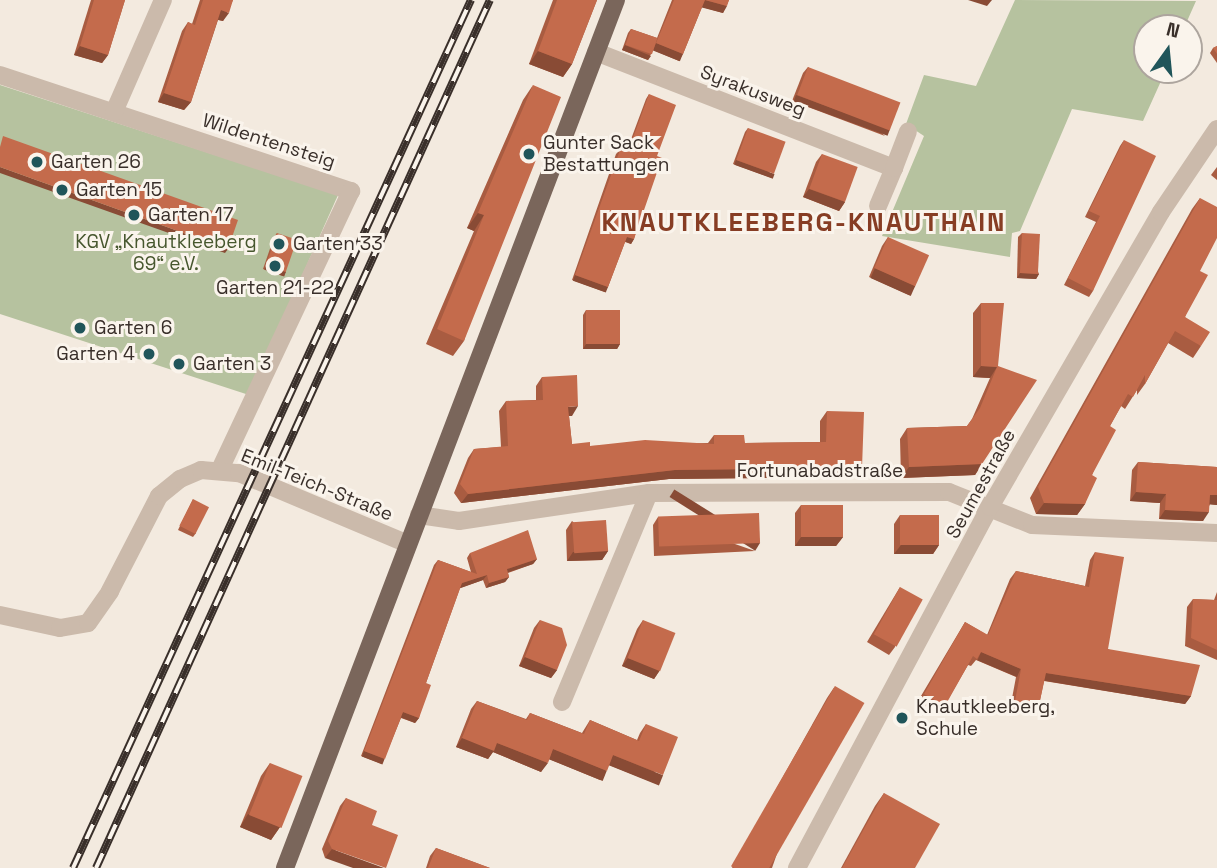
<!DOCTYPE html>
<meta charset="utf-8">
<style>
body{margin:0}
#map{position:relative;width:1217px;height:868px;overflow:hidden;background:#f3eadf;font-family:"Space Grotesk",sans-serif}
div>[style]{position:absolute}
.green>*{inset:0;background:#b6c29f}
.minor>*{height:18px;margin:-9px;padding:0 9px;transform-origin:9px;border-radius:9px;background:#cbbaab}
.major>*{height:18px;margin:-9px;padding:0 9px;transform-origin:9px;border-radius:9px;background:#7a665b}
.rail>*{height:8px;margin-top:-4px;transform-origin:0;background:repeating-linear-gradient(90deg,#faf4ec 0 16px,#392f2a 0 32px);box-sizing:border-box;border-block:2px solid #392f2a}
.wall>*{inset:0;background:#a95c41}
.shaded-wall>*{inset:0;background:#894b35;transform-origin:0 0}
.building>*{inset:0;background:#c46b4c;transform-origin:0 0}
.dots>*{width:19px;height:19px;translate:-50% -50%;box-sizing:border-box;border:4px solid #faf4ec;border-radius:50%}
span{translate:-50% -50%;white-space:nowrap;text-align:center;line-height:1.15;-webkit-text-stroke:6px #faf4ec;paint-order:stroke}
.street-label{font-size:19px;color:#392f2a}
.poi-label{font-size:19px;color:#392f2a}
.left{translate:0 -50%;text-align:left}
.right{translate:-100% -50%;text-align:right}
.park-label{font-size:19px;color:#47572e}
.district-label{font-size:26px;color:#873d24;font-weight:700;letter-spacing:2px}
.north{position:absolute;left:1133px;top:14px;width:70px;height:70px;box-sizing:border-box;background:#faf4ec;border:2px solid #ada59e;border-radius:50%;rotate:15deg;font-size:19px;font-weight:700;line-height:28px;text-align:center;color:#392f2a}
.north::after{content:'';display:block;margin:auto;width:24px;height:32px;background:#20555a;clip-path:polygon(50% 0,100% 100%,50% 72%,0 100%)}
</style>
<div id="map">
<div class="green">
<div style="clip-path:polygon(1015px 0,1196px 1px,1184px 28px,1147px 28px,1147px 70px,1166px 70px,1143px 121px,1072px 109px,1020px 231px,1012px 233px,1010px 257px,882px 236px,924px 136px,906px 124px,924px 75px,976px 86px)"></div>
<div style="clip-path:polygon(0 85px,338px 195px,249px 395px,0 314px)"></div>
</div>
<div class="minor">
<div style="left:596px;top:52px;width:320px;rotate:21.3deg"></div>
<div style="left:894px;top:168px;width:41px;rotate:112.8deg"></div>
<div style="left:0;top:75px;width:370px;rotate:18.3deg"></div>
<div style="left:351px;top:191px;width:307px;rotate:115.2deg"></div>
<div style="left:114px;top:112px;width:122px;rotate:-66.4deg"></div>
<div style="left:894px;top:168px;width:39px;rotate:-69deg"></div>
<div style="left:419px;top:515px;width:40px;rotate:8.5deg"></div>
<div style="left:459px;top:521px;width:192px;rotate:-8.4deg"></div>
<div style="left:649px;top:493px;width:300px;rotate:-0.2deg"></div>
<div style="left:949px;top:492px;width:89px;rotate:21.7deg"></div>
<div style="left:1032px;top:525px;width:185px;rotate:2.5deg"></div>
<div style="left:0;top:615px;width:61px;rotate:12.2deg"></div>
<div style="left:60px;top:628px;width:28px;rotate:-10deg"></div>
<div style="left:88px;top:623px;width:39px;rotate:-55deg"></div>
<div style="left:110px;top:591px;width:107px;rotate:-62.7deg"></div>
<div style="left:159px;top:496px;width:27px;rotate:-39deg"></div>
<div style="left:180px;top:479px;width:23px;rotate:-23deg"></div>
<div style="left:201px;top:470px;width:38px;rotate:5deg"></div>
<div style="left:239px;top:473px;width:183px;rotate:22.8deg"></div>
<div style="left:562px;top:702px;width:226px;rotate:-67.4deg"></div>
<div style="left:797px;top:868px;width:409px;rotate:-61.9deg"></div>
<div style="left:990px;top:507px;width:341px;rotate:-59.9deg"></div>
<div style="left:1161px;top:212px;width:100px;rotate:-56deg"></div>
</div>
<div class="major">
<div style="left:285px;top:868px;width:929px;rotate:-69.13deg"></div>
</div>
<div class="rail">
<div style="left:73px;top:868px;width:955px;rotate:-65.37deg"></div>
<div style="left:96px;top:868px;width:953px;rotate:-65.59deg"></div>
</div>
<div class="wall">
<div style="clip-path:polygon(91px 0,125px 0,108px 55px,102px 63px,74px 55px)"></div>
<div style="clip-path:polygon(200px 0,233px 0,223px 21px,218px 20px,191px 102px,184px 110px,158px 102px,182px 31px,188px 22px,192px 24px)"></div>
<div style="clip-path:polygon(553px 0,597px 0,572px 64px,563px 77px,529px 64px)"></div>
<div style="clip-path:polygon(672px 0,729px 0,723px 13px,702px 7px,683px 54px,679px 61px,653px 50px,648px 60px,622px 50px,628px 33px,631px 29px,657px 38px)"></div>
<div style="clip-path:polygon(1217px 46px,1217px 63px,1210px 53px,1213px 48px)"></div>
<div style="clip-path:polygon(808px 67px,885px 136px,792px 101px,803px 73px)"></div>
<div style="clip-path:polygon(533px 85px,464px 341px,453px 356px,426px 344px,474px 231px,467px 228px,523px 100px)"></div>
<div style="clip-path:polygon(649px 94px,657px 156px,634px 239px,631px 244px,625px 242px,608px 287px,605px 292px,572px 280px,616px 154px,620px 150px,626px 152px,627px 150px,646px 99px)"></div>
<div style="clip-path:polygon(748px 128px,772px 178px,733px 164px,745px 132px)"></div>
<div style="clip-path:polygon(1124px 140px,1093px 291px,1089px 297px,1064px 285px,1096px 222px,1085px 217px,1120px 146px)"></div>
<div style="clip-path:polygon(822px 154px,845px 202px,839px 211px,803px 197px,816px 162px)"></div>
<div style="clip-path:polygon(1217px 167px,1217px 180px,1211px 175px)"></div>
<div style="clip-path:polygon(1200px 198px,1200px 271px,1185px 317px,1201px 346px,1193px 358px,1168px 343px,1145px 384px,1137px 395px,1137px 390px,1125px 409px,1121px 406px,1110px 426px,1092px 475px,1085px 504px,1077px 515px,1036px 514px,1030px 498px,1192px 209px)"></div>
<div style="clip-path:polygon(277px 233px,286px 272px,283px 276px,263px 269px,274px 237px)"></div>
<div style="clip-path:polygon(1022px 233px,1039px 274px,1036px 279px,1017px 278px,1018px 237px)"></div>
<div style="clip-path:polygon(888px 237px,915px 286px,909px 295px,869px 277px,882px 246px)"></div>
<div style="clip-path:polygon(981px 303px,998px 366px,982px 464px,975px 475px,901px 478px,900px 439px,907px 428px,967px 426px,972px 419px,990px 378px,973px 377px,973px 313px)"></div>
<div style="clip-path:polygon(586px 310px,620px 344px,617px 349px,583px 349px,583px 315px)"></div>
<div style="clip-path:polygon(542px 377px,572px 416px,569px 416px,572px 444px,590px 446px,708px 443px,714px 435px,745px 443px,820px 442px,820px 421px,827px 411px,856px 477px,669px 479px,461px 503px,454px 493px,468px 458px,474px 449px,501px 447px,499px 411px,506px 401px,536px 400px,536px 386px)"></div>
<div style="clip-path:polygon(1138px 462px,1217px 467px,1217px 505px,1210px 504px,1203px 521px,1159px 519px,1160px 503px,1130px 501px,1132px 470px)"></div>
<div style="clip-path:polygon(193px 499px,196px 533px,193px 537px,178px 530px)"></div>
<div style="clip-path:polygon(801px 505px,843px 537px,836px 546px,795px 546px,795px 513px)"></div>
<div style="clip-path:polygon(900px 515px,939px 545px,933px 554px,894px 554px,894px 524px)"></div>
<div style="clip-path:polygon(658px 517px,755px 551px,654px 556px,653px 525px)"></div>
<div style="clip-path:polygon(572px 521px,608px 551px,602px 560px,567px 561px,566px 530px)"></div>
<div style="clip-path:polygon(1095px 552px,1108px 649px,1191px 696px,1185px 704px,1044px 681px,1039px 705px,1034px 713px,1010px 709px,1016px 677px,976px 660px,971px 666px,968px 665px,940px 713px,918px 701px,965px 622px,987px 635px,1010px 579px,1016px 571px,1085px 586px,1090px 560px)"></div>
<div style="clip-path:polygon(470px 553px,537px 559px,533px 564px,508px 573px,509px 577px,505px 582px,486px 588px,483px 580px,460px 588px,426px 683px,419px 718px,415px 723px,401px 718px,382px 764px,361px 756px,434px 565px,438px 560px,471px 572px,467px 558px)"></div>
<div style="clip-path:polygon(900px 587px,895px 647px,889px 655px,867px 642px)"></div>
<div style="clip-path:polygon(1217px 592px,1217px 660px,1185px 646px,1187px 607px,1193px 599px,1214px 600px)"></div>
<div style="clip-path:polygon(540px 620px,557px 670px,551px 678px,519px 666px,534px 628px)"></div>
<div style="clip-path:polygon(643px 620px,660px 670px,654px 679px,622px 666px,637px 629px)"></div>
<div style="clip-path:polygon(835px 686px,772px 868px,732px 868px,827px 698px)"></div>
<div style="clip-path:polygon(477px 701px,526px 719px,530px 713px,582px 733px,590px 720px,637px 740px,640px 733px,646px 724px,657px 784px,609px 765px,600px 780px,549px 759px,541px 772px,493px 752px,488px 759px,456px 747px,471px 709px)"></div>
<div style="clip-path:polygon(270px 763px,280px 827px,271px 840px,240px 827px,261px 776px)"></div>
<div style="clip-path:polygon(884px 793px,915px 868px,841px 868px,875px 806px)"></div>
<div style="clip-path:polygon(346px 798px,372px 825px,325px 858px,322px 849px,340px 806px)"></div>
<div style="clip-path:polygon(436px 848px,490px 868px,426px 868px,430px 856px)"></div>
</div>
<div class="shaded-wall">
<div style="clip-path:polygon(705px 0,727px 6px,723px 13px,700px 7px)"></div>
<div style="clip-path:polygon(968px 0,992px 0,987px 6px)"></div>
<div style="clip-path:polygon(221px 10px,229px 13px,223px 21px,215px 19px)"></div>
<div style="left:656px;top:43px;width:29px;height:8px;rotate:22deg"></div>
<div style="clip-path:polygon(625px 45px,651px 56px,648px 60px,622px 50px)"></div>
<div style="clip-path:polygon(80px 46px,108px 55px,102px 63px,74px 55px)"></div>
<div style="clip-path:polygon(538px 51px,572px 64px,563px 77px,529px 64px)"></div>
<div style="clip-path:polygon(164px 93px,191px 102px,184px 110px,158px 102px)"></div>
<div style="left:796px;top:95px;width:100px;height:7px;rotate:20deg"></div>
<div style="left:736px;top:160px;width:41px;height:5px;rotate:20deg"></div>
<div style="clip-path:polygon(0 167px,228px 249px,225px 253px,0 173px)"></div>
<div style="clip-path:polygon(809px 189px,845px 202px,839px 211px,803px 197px)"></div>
<div style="clip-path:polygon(478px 213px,484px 215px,474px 231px,467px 228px)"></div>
<div style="clip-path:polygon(627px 237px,634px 239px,631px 244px,624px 241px)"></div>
<div style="left:266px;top:265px;width:21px;height:5px;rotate:19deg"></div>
<div style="left:875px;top:268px;width:44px;height:11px;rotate:24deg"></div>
<div style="clip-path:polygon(1020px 273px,1039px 274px,1036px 279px,1017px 278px)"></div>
<div style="left:575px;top:275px;width:35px;height:6px;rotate:20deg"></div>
<div style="clip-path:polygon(586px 344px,620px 344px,617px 349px,583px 349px)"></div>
<div style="clip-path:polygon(981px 366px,997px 367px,990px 378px,973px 377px)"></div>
<div style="clip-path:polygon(578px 406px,572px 416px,561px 416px,568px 407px)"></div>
<div style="clip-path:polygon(982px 464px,975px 475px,901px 478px,909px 467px)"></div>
<div style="clip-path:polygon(862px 468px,856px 477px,669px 479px,461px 503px,468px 494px,675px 470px)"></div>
<div style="clip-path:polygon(1136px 492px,1166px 494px,1160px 503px,1130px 501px)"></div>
<div style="clip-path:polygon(1210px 495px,1217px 495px,1217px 505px,1204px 504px)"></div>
<div style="clip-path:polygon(1044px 503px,1085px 504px,1077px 515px,1036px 514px)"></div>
<div style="clip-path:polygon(1165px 510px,1209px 512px,1203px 521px,1159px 519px)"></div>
<div style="clip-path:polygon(801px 537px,843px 537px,836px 546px,795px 546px)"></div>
<div style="left:760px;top:543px;width:9px;height:101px;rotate:122deg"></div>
<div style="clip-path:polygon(901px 545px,939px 545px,933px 554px,894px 554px)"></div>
<div style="clip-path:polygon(608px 551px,602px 560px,567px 561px,573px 552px)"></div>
<div style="clip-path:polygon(537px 559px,533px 564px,503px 574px,507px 569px)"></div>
<div style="clip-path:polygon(487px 575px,483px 580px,458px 589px,462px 583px)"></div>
<div style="clip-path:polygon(509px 577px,505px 582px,486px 588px,489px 583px)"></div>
<div style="left:981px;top:652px;width:43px;height:9px;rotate:23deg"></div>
<div style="clip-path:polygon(525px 657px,557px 670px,551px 678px,519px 666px)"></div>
<div style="clip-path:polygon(628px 658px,660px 670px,654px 679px,622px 666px)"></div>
<div style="clip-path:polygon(1046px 673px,1191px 696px,1185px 704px,1040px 680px)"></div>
<div style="clip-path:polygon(1015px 701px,1039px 705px,1034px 713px,1010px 709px)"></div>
<div style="clip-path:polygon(403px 712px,419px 718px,415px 723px,400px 717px)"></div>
<div style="clip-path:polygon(462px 738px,497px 743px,548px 763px,541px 772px,493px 752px,488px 759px,456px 747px)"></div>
<div style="left:553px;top:749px;width:58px;height:11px;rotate:22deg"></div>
<div style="left:364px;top:751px;width:22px;height:6px;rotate:21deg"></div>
<div style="left:613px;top:755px;width:54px;height:11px;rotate:22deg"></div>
<div style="clip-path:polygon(248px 814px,280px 827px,271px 840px,240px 827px)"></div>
<div style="clip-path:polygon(332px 849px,384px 868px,353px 868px,325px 858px)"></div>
</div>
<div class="building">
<div style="clip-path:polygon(94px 0,125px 0,108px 55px,80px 46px)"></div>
<div style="clip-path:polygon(203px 0,233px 0,229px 13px,221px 10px,191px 102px,164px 93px,188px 22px,195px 25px)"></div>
<div style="clip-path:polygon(557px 0,597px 0,572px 64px,538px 51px)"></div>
<div style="clip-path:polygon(674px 0,729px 0,727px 6px,705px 0,683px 54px,656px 43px)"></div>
<div style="left:631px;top:29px;width:28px;height:17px;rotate:19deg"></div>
<div style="clip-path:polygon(1217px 46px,1217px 54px,1213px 48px)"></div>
<div style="left:808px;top:67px;width:99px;height:30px;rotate:21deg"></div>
<div style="clip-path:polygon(533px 85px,561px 97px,464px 341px,437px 329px,484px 215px,478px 213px)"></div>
<div style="clip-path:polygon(649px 94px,676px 105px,657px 156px,662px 158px,634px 239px,627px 237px,608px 287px,575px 275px,620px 150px,626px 152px,630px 146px)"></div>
<div style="left:748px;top:128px;width:40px;height:34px;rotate:20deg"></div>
<div style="clip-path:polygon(3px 136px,238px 220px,228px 249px,0 167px,0 147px)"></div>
<div style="clip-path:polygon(1124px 140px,1156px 156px,1093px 291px,1068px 278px,1100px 216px,1089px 211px)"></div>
<div style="left:822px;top:154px;width:38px;height:37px;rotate:20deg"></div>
<div style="clip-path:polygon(1200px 198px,1217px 207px,1217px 238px,1200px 271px,1208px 275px,1185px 317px,1210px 332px,1201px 346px,1175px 331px,1145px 384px,1145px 375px,1133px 397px,1128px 394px,1110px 426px,1116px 430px,1092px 475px,1097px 478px,1085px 504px,1044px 503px,1038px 487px)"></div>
<div style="left:277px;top:233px;width:21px;height:34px;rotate:19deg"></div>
<div style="left:1022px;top:233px;width:18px;height:40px;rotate:3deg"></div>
<div style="left:888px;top:237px;width:45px;height:34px;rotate:24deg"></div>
<div style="clip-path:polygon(981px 303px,1004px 303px,998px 366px,1037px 380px,982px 464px,909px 467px,907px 428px,967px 426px,980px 408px,997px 367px,981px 366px)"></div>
<div style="left:586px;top:310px;width:34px;height:34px"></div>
<div style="clip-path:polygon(577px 375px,578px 406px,568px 407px,572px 444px,590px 442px,590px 446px,645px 440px,714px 444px,714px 435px,744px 435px,745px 443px,826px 442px,827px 411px,864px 412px,862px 468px,675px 470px,468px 494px,460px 484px,474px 449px,508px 446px,506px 401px,543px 400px,542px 377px)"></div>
<div style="clip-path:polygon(1138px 462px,1217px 467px,1217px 495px,1210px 495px,1209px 512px,1165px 510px,1166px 494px,1136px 492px)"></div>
<div style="left:193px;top:499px;width:18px;height:30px;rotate:27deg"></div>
<div style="left:801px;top:505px;width:42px;height:32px"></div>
<div style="left:759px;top:513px;width:30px;height:101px;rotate:88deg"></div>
<div style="left:900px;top:515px;width:39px;height:30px"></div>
<div style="left:606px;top:520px;width:31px;height:34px;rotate:86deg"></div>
<div style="clip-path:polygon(528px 530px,537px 559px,507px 569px,509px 577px,489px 583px,487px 575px,462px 583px,426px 683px,431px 685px,419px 718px,403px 712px,385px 759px,364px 751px,438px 560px,477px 574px,470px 553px)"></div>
<div style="clip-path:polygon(1095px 552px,1124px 557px,1108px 649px,1200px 665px,1191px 696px,1046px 673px,1039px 705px,1015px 701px,1021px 669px,981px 652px,977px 659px,973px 656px,945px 706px,924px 694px,965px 622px,988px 635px,1016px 571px,1089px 587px)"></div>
<div style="left:900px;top:587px;width:26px;height:54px;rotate:29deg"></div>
<div style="clip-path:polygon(1193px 599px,1217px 600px,1217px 650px,1191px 638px)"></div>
<div style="clip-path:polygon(540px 620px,562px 628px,567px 645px,557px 670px,525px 657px)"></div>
<div style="left:643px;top:620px;width:35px;height:41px;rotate:22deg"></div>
<div style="left:835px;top:686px;width:34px;height:208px;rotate:30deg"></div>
<div style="clip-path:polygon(477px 701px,527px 720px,530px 713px,584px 734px,590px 720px,639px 741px,646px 724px,678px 737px,663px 775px,613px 755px,607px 771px,553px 749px,548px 763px,497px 743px,494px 751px,462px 738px)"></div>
<div style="left:270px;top:763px;width:35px;height:56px;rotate:22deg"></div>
<div style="clip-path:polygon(884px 793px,940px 824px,915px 868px,842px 868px)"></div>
<div style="clip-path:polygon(346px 798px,377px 811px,372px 825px,398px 835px,386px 868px,332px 849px,328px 841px)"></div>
<div style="clip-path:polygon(436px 848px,490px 868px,428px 868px)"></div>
</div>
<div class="dots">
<div style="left:529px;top:154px;background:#20555a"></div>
<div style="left:37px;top:162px;background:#20555a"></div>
<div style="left:62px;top:190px;background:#20555a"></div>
<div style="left:134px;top:215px;background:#20555a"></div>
<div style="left:279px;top:244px;background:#20555a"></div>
<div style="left:275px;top:266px;background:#20555a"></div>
<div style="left:80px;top:328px;background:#20555a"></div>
<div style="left:149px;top:354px;background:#20555a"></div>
<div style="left:179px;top:364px;background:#20555a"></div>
<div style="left:902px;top:718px;background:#20555a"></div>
</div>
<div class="street-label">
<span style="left:753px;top:91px;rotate:21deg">Syrakusweg</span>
<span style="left:269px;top:141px;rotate:18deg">Wildentensteig</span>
<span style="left:820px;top:471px">Fortunabadstraße</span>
<span style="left:981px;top:484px;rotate:-61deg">Seumestraße</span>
<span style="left:317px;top:485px;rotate:22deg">Emil-Teich-Straße</span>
</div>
<div class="poi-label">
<span class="left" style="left:543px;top:154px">Gunter Sack<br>Bestattungen</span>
<span class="left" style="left:51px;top:162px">Garten 26</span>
<span class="left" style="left:76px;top:190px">Garten 15</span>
<span class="left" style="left:148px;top:215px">Garten 17</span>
<span class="left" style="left:293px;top:244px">Garten 33</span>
<span style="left:275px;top:288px">Garten 21-22</span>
<span class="left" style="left:94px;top:328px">Garten 6</span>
<span class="right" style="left:135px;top:354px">Garten 4</span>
<span class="left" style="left:193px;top:364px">Garten 3</span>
<span class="left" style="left:916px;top:718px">Knautkleeberg,<br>Schule</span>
</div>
<div class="park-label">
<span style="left:166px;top:253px">KGV „Knautkleeberg<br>69“ e.V.</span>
</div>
<div class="district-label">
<span style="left:804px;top:223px">KNAUTKLEEBERG-KNAUTHAIN</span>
</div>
<div class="north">N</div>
</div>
